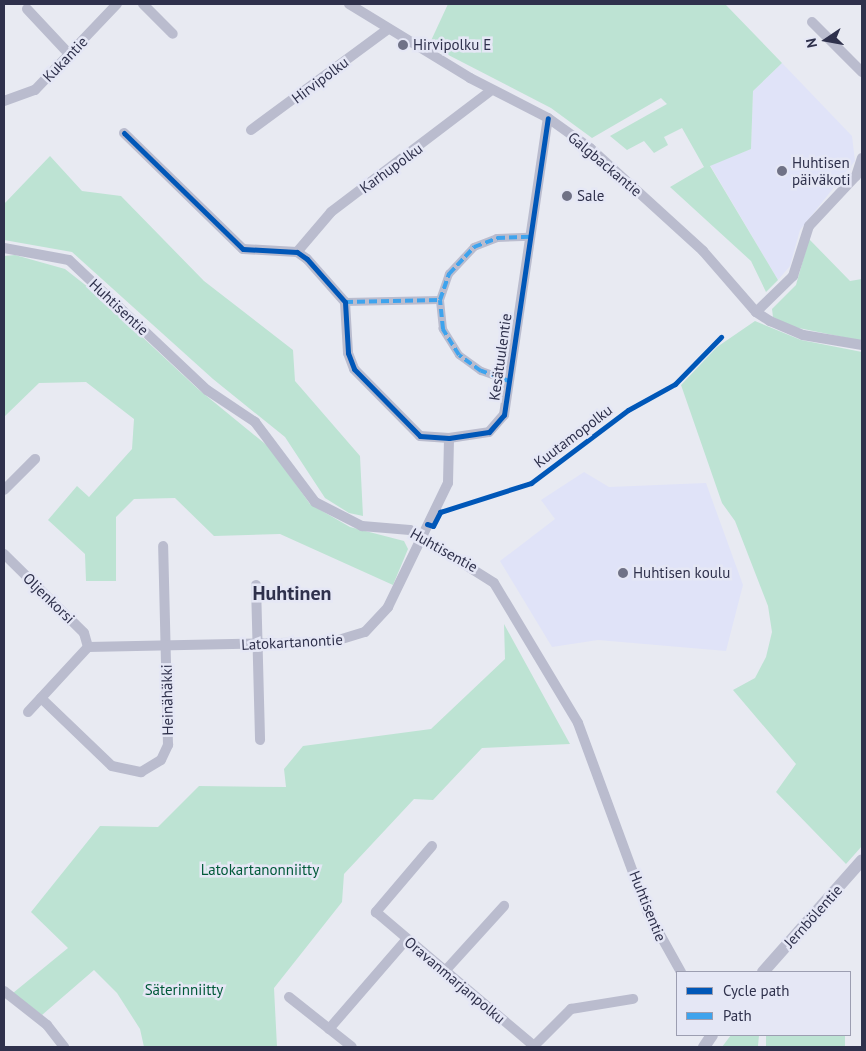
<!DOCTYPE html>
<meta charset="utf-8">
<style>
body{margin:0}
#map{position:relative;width:866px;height:1051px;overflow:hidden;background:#e8eaf2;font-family:"PT Sans",sans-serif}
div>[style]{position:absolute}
.built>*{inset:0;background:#e0e3f8}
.green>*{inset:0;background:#bde3d3;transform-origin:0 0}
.pedestrian>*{height:8px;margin:-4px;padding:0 4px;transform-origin:4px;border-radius:4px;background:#babcce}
.minor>*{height:10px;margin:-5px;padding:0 5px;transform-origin:5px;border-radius:5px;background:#babcce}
.tertiary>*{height:12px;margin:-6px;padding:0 6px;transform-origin:6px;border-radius:6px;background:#babcce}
.quiet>*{height:4px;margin-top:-2px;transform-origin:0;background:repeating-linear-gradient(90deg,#3ea3ed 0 8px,transparent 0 12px)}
.cycleway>*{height:5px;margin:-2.5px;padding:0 2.5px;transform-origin:2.5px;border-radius:2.5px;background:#0057b8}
.dots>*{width:14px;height:14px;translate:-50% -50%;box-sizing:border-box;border:2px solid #e5e7f5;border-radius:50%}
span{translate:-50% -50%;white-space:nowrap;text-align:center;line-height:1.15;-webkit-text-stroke:5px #e5e7f5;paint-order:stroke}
.poi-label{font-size:15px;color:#2f314c}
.left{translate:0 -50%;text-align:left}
.street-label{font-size:15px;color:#2f314c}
.park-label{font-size:15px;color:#015939}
.district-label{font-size:20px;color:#2f314c;font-weight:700}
.frame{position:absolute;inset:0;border:5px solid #2f314c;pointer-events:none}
.legend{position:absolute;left:676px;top:971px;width:175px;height:65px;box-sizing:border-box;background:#e5e7f5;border:1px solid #9c9eb1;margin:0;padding:6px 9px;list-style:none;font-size:15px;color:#2f314c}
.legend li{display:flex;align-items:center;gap:10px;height:25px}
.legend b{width:25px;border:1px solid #9c9eb1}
.north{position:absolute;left:801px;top:15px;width:50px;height:50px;-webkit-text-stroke:4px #e5e7f5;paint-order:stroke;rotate:258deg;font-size:14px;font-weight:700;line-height:20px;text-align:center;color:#2f314c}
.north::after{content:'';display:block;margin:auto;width:18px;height:22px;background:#2f314c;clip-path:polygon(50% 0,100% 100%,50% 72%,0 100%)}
</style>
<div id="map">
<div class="built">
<div style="clip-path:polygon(782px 63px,852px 136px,855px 161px,800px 230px,790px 266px,778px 280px,710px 165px,751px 149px,753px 91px)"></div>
<div style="clip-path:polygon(584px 472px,609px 487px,706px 483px,743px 585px,726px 651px,598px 640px,552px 647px,500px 561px,555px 519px,541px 500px)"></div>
</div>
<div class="green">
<div style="clip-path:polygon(448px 4px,725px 4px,782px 63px,753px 91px,751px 149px,710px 166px,778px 280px,766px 292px,751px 261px,670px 187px,704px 167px,682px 128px,664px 137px,668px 145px,654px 153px,644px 141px,627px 150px,610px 136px,667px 104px,661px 98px,592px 138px,551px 108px,429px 45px)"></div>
<div style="clip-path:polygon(50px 156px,82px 191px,121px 196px,204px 281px,293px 350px,295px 381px,360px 456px,363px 516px,349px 513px,325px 498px,285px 437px,213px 379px,72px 252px,4px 240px,4px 204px)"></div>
<div style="clip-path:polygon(809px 239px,850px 281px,862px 279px,862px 341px,789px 326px,773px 317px,772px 309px,796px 285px)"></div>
<div style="clip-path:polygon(15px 255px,65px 269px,93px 291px,198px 389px,269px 447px,310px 504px,350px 527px,404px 541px,408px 549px,393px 585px,280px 534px,214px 536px,175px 498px,134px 499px,116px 517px,116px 581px,86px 581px,85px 554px,48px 520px,77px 486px,89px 497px,132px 449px,134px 419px,86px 382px,39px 383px,4px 417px,4px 256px)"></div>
<div style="clip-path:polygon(755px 321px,801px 340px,862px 352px,862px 846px,846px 864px,776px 792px,796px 764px,733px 690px,755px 678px,766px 657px,772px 632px,768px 606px,735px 521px,722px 503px,681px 385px,717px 347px)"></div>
<div style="clip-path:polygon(504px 624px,570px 744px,482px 748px,433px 800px,414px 799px,344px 874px,342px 902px,274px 988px,277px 1047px,144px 1047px,140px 1029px,117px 993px,94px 970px,42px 1015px,13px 993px,68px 948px,31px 912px,100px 826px,158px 827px,199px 786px,286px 787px,284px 769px,303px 746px,431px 729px,505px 659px)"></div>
<div style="clip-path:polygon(731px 1035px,759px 1035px,758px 1046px,722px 1047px)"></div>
<div style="left:766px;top:1035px;width:79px;height:12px"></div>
</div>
<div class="pedestrian">
<div style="left:345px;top:302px;width:95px;rotate:-1.2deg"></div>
<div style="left:509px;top:381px;width:30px;rotate:-160deg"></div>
<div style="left:481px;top:371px;width:27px;rotate:-144deg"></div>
<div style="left:459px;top:355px;width:31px;rotate:-122deg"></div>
<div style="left:443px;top:329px;width:29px;rotate:-96deg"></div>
<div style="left:440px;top:300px;width:28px;rotate:-71deg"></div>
<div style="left:449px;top:274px;width:37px;rotate:-47deg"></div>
<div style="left:474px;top:247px;width:25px;rotate:-21deg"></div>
<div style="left:497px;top:238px;width:33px;rotate:-2deg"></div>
</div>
<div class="minor">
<div style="left:143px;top:4px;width:42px;rotate:45deg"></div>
<div style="left:349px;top:4px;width:142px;rotate:31.4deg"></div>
<div style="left:470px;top:78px;width:88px;rotate:27.1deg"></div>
<div style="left:548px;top:118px;width:52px;rotate:35.5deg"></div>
<div style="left:590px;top:148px;width:153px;rotate:42.3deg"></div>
<div style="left:703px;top:251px;width:81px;rotate:49deg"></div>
<div style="left:756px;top:312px;width:17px;rotate:33deg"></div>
<div style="left:770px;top:321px;width:36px;rotate:23deg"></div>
<div style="left:803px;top:335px;width:60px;rotate:9.6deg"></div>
<div style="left:27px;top:9px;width:63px;rotate:46.9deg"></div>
<div style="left:812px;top:22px;width:71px;rotate:45deg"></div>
<div style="left:4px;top:101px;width:33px;rotate:-20deg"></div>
<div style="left:35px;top:90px;width:119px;rotate:-46.4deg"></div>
<div style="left:251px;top:130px;width:170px;rotate:-36.4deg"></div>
<div style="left:124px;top:133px;width:166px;rotate:44.3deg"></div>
<div style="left:243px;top:249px;width:54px;rotate:3.2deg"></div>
<div style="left:297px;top:252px;width:12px;rotate:35deg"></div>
<div style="left:307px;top:259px;width:57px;rotate:48.5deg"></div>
<div style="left:345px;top:302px;width:51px;rotate:86.6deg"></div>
<div style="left:348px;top:353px;width:17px;rotate:69deg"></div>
<div style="left:354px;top:369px;width:94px;rotate:45.4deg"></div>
<div style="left:420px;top:436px;width:29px;rotate:4deg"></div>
<div style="left:449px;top:438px;width:40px;rotate:-8.5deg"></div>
<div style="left:489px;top:432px;width:23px;rotate:-49deg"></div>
<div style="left:504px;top:415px;width:300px;rotate:-81.6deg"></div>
<div style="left:4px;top:248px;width:66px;rotate:10.5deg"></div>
<div style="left:69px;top:260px;width:190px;rotate:43.3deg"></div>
<div style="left:207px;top:390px;width:58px;rotate:33.7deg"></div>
<div style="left:255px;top:422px;width:100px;rotate:53.1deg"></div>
<div style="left:315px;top:502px;width:53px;rotate:27.1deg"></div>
<div style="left:362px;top:526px;width:48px;rotate:4.8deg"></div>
<div style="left:410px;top:530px;width:99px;rotate:32.2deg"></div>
<div style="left:494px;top:583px;width:163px;rotate:59deg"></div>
<div style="left:578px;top:723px;width:202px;rotate:69.8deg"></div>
<div style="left:648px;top:913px;width:68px;rotate:60.8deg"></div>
<div style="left:297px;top:252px;width:52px;rotate:-49.6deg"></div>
<div style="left:331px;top:212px;width:202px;rotate:-37.2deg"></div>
<div style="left:756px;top:312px;width:52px;rotate:-44.2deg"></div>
<div style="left:793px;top:276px;width:52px;rotate:-72.3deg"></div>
<div style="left:809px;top:226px;width:69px;rotate:-46.8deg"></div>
<div style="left:856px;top:176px;width:19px;rotate:-72deg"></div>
<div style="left:4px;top:490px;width:44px;rotate:-45deg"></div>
<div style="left:4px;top:554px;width:112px;rotate:44.6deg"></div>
<div style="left:84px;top:633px;width:15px;rotate:74deg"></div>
<div style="left:256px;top:585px;width:155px;rotate:88.5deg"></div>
<div style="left:41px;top:698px;width:98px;rotate:43.8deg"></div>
<div style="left:112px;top:766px;width:30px;rotate:12deg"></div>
<div style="left:141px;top:772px;width:23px;rotate:-31deg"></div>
<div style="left:161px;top:760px;width:17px;rotate:-65deg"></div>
<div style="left:168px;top:745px;width:199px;rotate:-91.4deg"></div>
<div style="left:28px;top:712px;width:88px;rotate:-47.3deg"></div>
<div style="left:88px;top:647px;width:244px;rotate:-1.2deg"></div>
<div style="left:332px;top:642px;width:34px;rotate:-17deg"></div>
<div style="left:365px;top:632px;width:34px;rotate:-47deg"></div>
<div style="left:388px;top:607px;width:138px;rotate:-64.2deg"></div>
<div style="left:448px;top:483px;width:45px;rotate:-88.7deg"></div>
<div style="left:432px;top:846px;width:87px;rotate:130.3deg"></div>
<div style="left:376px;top:912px;width:209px;rotate:40.3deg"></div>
<div style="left:445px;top:971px;width:88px;rotate:-47.8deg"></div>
<div style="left:4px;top:991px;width:55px;rotate:38.3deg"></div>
<div style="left:47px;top:1025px;width:28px;rotate:52deg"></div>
<div style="left:289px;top:997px;width:80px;rotate:38.4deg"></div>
<div style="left:329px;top:1029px;width:119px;rotate:-49.1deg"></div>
<div style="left:533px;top:1047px;width:54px;rotate:-45deg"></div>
<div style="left:571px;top:1009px;width:63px;rotate:-9.2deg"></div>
</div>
<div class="tertiary">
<div style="left:763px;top:972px;width:149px;rotate:-48.5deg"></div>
<div style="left:704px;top:1047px;width:14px;rotate:-56deg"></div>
</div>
<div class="quiet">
<div style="left:345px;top:302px;width:95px;rotate:-1.2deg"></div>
<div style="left:509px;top:381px;width:30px;rotate:-160deg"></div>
<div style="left:481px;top:371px;width:27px;rotate:-144deg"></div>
<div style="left:459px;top:355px;width:31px;rotate:-122deg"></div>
<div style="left:443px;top:329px;width:29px;rotate:-96deg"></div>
<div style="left:440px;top:300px;width:28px;rotate:-71deg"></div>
<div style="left:449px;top:274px;width:37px;rotate:-47deg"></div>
<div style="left:474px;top:247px;width:25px;rotate:-21deg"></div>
<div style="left:497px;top:238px;width:33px;rotate:-2deg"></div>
</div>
<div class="cycleway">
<div style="left:124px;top:133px;width:166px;rotate:44.3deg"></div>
<div style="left:243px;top:249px;width:54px;rotate:3.2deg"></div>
<div style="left:297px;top:252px;width:12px;rotate:35deg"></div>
<div style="left:307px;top:259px;width:57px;rotate:48.5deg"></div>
<div style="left:345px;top:302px;width:51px;rotate:86.6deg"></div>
<div style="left:348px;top:353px;width:17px;rotate:69deg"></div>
<div style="left:354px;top:369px;width:94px;rotate:45.4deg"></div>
<div style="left:420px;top:436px;width:29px;rotate:4deg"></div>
<div style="left:449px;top:438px;width:40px;rotate:-8.5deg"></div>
<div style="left:489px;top:432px;width:23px;rotate:-49deg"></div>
<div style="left:504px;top:415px;width:300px;rotate:-81.6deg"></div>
<div style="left:427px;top:524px;width:6px;rotate:18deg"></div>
<div style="left:433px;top:526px;width:16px;rotate:-63deg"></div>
<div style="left:440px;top:512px;width:96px;rotate:-17.7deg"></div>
<div style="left:531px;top:483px;width:121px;rotate:-37deg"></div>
<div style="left:628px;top:410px;width:54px;rotate:-29deg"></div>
<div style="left:675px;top:384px;width:66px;rotate:-45.6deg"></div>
</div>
<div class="dots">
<div style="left:403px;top:45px;background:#707286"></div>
<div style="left:782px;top:171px;background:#707286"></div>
<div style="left:567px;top:196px;background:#707286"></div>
<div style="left:623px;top:573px;background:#707286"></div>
</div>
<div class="poi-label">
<span class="left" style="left:413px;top:45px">Hirvipolku E</span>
<span class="left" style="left:792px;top:171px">Huhtisen<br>päiväkoti</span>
<span class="left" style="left:577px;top:196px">Sale</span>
<span class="left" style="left:633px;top:573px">Huhtisen koulu</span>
</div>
<div class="street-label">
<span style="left:65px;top:59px;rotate:-46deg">Kukantie</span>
<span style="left:320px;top:80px;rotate:-37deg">Hirvipolku</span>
<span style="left:605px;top:164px;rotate:40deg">Galgbackantie</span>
<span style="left:391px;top:168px;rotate:-36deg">Karhupolku</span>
<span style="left:119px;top:307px;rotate:43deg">Huhtisentie</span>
<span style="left:500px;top:357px;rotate:-82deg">Kesätuulentie</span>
<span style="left:573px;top:436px;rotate:-37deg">Kuutamopolku</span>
<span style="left:444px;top:550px;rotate:29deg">Huhtisentie</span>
<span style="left:49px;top:598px;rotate:44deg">Oljenkorsi</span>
<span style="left:292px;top:642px;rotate:-3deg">Latokartanontie</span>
<span style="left:167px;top:700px;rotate:-91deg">Heinähäkki</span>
<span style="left:648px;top:906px;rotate:68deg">Huhtisentie</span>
<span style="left:813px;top:916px;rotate:-48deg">Jernbölentie</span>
<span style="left:455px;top:980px;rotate:40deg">Oravanmarjanpolku</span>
</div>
<div class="park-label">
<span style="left:260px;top:870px">Latokartanonniitty</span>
<span style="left:184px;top:990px">Säterinniitty</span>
</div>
<div class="district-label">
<span style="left:292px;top:593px">Huhtinen</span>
</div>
<div class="frame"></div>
<ul class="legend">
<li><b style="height:6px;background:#0057b8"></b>Cycle path</li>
<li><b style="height:6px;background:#3ea3ed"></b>Path</li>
</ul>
<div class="north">N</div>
</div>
